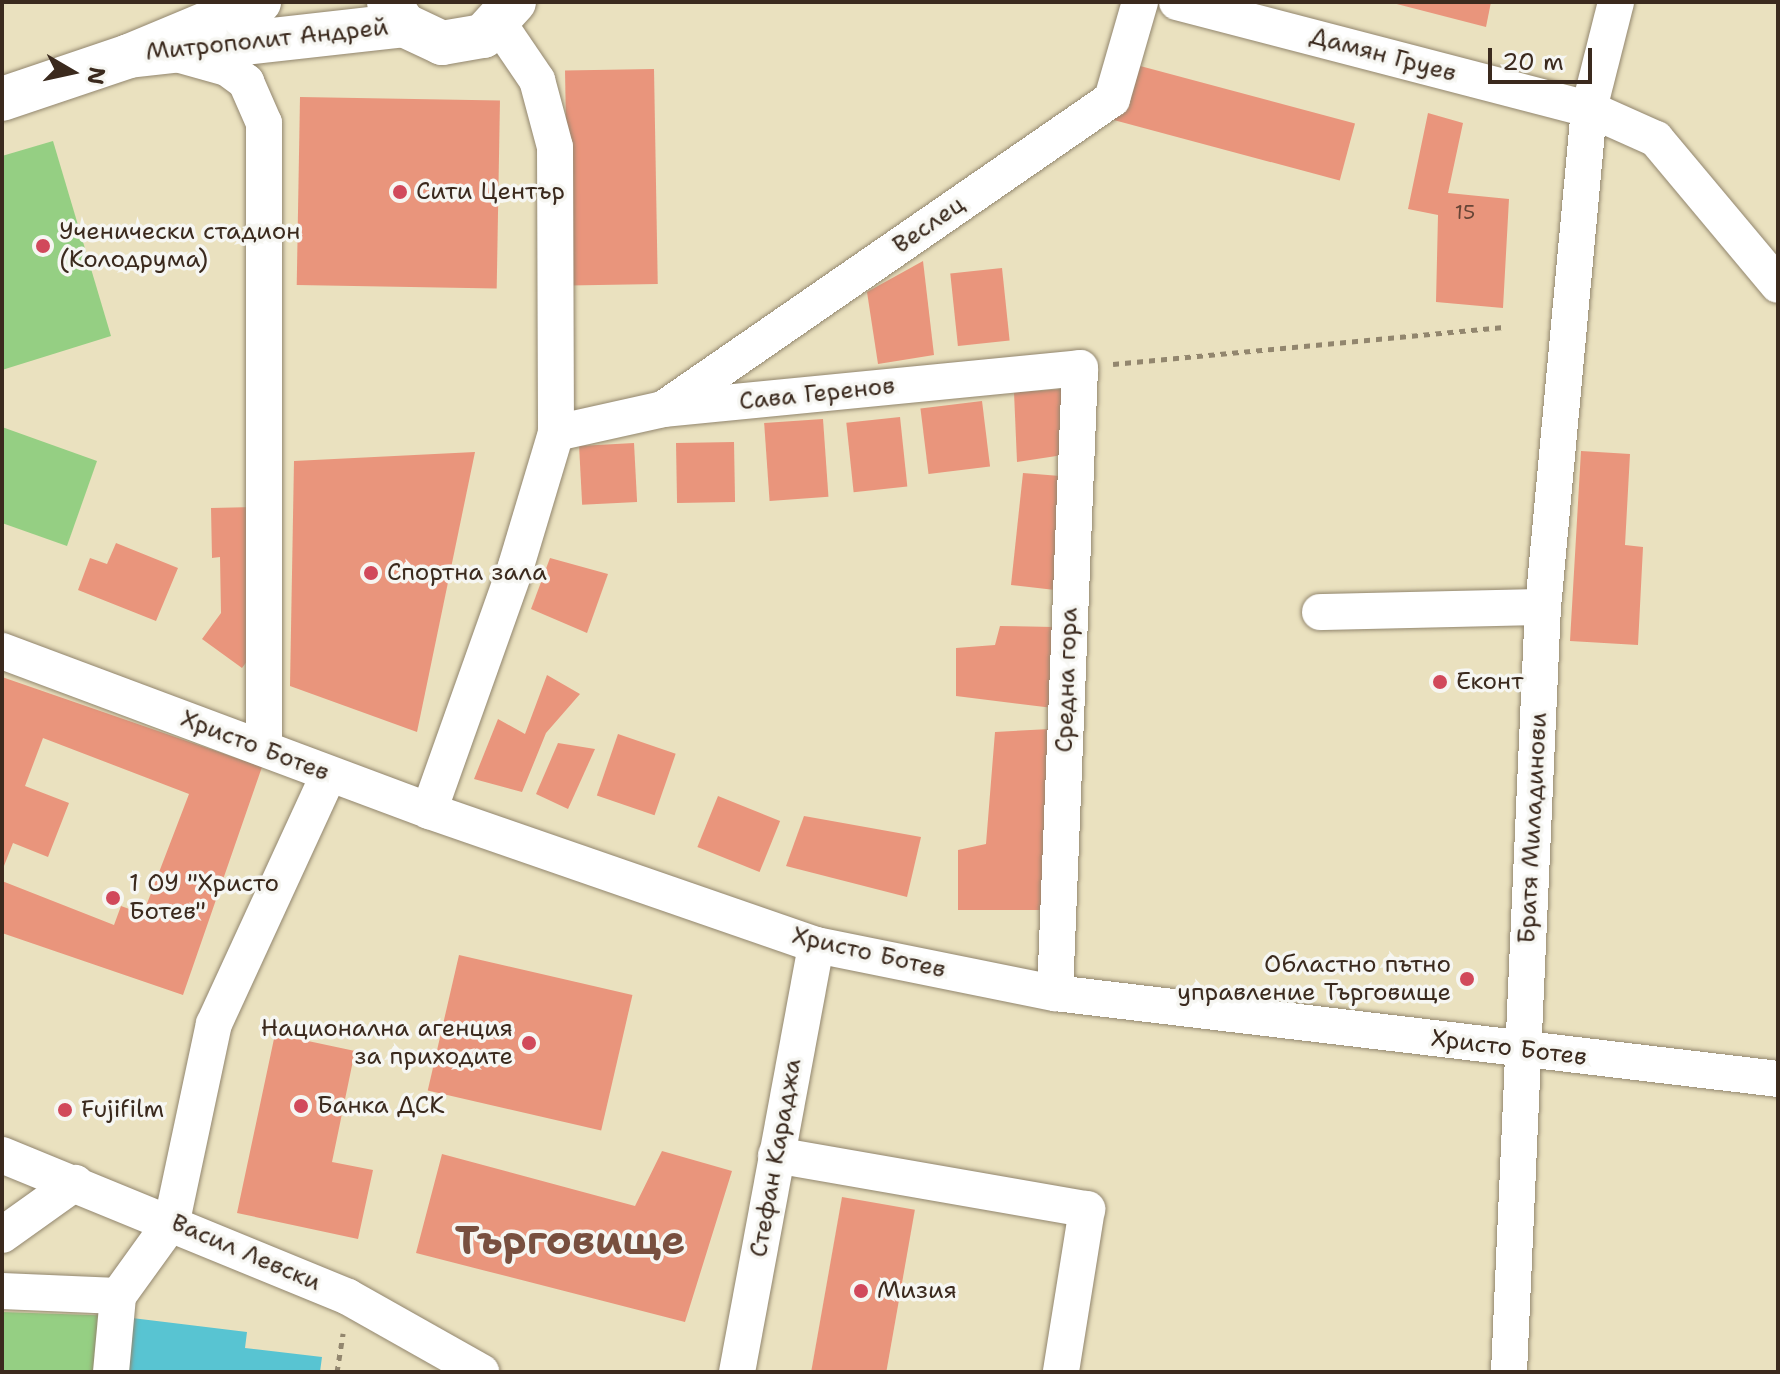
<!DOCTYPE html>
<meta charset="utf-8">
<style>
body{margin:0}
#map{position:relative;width:1780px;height:1374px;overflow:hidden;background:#eae1bf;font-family:"Shantell Sans",sans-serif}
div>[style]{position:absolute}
.green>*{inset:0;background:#95cf83;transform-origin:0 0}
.water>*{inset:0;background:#58c4d2}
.building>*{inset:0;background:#e9957c;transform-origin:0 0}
.path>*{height:5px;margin-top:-2.5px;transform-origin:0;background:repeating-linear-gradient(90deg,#92866e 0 6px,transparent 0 12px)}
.roads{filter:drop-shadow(0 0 2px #92866e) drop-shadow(0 0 2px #92866e)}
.minor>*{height:36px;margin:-18px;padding:0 18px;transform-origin:18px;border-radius:18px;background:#fff}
.major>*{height:44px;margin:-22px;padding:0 22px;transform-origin:22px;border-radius:22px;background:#fff}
.dots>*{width:22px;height:22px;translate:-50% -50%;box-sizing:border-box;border:4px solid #f6f6f2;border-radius:50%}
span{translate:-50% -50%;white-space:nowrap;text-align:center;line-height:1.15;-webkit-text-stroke:7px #f6f6f2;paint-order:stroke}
.number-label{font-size:20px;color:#664536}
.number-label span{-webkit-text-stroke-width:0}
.street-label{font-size:24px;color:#3b2a1e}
.poi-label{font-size:24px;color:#3b2a1e}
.left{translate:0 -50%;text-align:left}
.right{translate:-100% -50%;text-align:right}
.town-label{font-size:40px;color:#784f3f;font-weight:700}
.frame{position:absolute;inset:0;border:4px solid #3b2a1e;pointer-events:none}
.north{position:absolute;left:32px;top:32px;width:80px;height:80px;-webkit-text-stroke:6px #f6f6f2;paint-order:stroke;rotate:99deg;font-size:22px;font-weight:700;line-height:32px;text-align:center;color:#3b2a1e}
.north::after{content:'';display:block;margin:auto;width:28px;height:36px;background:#3b2a1e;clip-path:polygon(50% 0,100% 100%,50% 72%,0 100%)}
.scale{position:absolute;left:1488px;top:48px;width:104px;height:36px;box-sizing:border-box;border:4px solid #3b2a1e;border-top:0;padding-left:10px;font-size:24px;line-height:28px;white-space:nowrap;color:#3b2a1e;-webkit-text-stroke:6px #f6f6f2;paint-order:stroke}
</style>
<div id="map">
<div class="green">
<div style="clip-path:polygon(53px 141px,111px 336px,2px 370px,2px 156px)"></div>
<div style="clip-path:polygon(2px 427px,97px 461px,67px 546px,2px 523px)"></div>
<div style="left:2px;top:1312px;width:96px;height:60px;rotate:2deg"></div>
</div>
<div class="water">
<div style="clip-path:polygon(132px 1318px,247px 1332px,245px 1348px,322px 1357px,320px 1372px,126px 1372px)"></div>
</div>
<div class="building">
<div style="clip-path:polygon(1389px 2px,1491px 2px,1486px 27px)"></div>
<div style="left:1129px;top:63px;width:234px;height:59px;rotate:15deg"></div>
<div style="left:654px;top:69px;width:215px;height:89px;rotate:89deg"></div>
<div style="left:300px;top:97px;width:200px;height:188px;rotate:1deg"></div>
<div style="clip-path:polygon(1428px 113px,1463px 123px,1448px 193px,1509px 199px,1503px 308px,1436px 302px,1438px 215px,1408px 209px)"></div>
<div style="clip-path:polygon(923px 261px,934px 355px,878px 364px,867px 292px)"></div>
<div style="left:1002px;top:268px;width:73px;height:52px;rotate:84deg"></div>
<div style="clip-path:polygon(1065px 389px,1063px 455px,1017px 462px,1014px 392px)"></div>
<div style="left:982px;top:401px;width:66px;height:62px;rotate:83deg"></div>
<div style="left:900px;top:417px;width:70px;height:54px;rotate:84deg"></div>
<div style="left:823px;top:419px;width:78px;height:59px;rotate:86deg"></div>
<div style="left:734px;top:442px;width:60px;height:58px;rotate:89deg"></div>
<div style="left:634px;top:443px;width:59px;height:55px;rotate:87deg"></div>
<div style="clip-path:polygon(1581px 451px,1630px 454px,1625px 545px,1643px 547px,1638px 645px,1570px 641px)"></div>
<div style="clip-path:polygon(475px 452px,417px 732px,290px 686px,294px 461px)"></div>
<div style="clip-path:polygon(1023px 473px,1060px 476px,1055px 590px,1011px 585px)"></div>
<div style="clip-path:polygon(255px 507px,257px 648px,242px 668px,202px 639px,221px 613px,220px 557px,212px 558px,211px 508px)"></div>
<div style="clip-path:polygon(116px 543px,178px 568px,156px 621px,78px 590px,90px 558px,107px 564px)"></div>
<div style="clip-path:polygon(550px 558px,608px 574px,587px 633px,531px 609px)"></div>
<div style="clip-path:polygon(1000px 626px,1053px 627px,1053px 708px,956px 696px,956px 648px,995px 645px)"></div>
<div style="clip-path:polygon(547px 675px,580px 694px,546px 733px,522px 792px,474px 779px,498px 719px,525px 734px)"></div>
<div style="clip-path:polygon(2px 677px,262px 767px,183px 995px,2px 933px,2px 881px,114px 925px,121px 906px,143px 914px,189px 794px,43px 738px,25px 786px,69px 803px,48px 857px,13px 843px,2px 871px)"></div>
<div style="clip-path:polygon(1050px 729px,1045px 910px,958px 910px,958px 850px,986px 844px,995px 732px)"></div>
<div style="left:618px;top:734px;width:61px;height:65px;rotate:19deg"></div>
<div style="clip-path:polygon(558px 743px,595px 749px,568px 809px,536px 794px)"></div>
<div style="left:718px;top:796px;width:67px;height:55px;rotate:22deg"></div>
<div style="clip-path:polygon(804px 816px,921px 837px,907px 897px,786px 866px)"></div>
<div style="left:459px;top:955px;width:178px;height:139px;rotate:13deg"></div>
<div style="clip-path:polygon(275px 1034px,355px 1051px,332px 1162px,373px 1170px,358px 1239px,237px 1213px)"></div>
<div style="clip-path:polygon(662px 1151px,732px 1171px,685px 1322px,416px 1253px,442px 1154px,635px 1206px)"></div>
<div style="left:842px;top:1197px;width:74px;height:178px;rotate:10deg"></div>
</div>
<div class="path">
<div style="left:1113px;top:364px;width:395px;rotate:-5.4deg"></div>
<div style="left:337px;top:1372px;width:39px;rotate:-81deg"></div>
</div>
<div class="roads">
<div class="minor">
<div style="left:1177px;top:2px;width:426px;rotate:14.6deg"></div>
<div style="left:1589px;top:109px;width:73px;rotate:24.1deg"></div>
<div style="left:1656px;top:139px;width:190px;rotate:50.1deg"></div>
<div style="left:180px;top:55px;width:49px;rotate:15.5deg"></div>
<div style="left:227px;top:68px;width:24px;rotate:36deg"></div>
<div style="left:246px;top:82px;width:45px;rotate:66.3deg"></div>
<div style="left:264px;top:123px;width:625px;rotate:90deg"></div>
<div style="left:666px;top:407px;width:542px;rotate:-34.63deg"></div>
<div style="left:1112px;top:99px;width:101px;rotate:-73.9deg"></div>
<div style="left:556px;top:433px;width:110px;rotate:-12.6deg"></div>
<div style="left:663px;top:409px;width:419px;rotate:-5.6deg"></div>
<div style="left:1080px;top:368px;width:625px;rotate:92.29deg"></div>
<div style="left:1320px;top:612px;width:223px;rotate:-1.3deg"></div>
<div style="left:2px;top:651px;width:456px;rotate:20.5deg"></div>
<div style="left:429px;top:811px;width:410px;rotate:19.1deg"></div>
<div style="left:816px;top:945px;width:244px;rotate:11.4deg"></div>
<div style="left:1055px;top:993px;width:728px;rotate:6.78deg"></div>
<div style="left:429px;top:811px;width:260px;rotate:-70.4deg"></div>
<div style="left:516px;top:566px;width:139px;rotate:-73.3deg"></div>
<div style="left:556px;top:433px;width:286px;rotate:-90.2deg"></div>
<div style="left:555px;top:147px;width:69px;rotate:-105deg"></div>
<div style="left:537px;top:80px;width:68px;rotate:-124.2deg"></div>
<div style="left:2px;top:1155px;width:374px;rotate:22.3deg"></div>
<div style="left:348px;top:1297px;width:153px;rotate:29.4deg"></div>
<div style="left:776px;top:1155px;width:316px;rotate:9.9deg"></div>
<div style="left:1087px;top:1209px;width:165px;rotate:99.1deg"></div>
<div style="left:2px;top:1235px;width:90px;rotate:-35.5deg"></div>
<div style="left:2px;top:1291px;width:116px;rotate:2.5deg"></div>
<div style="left:118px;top:1296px;width:92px;rotate:-54.2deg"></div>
<div style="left:172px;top:1221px;width:201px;rotate:-78deg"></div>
<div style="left:214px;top:1024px;width:275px;rotate:-65.3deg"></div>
<div style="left:111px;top:1372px;width:76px;rotate:-84.7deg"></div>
<div style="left:737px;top:1372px;width:434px;rotate:-79.5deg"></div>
<div style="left:1509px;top:1372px;width:766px;rotate:-87.46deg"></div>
<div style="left:1543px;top:607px;width:500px;rotate:-84.72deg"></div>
<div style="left:1589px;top:109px;width:110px;rotate:-75.8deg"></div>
</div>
<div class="major">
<div style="left:389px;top:2px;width:27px;rotate:57deg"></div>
<div style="left:404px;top:25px;width:42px;rotate:25.3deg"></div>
<div style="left:442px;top:43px;width:42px;rotate:-9.7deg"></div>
<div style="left:483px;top:36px;width:46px;rotate:-47.6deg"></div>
<div style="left:129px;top:56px;width:277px;rotate:-6.4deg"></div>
<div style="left:2px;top:99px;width:134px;rotate:-18.7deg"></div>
<div style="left:129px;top:56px;width:141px;rotate:-22.6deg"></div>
</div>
</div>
<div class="dots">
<div style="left:400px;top:192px;background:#d1495b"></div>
<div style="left:43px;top:246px;background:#d1495b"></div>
<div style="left:371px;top:573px;background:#d1495b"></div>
<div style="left:1440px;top:682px;background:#d1495b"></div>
<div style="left:113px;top:898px;background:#d1495b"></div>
<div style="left:1467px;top:979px;background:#d1495b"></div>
<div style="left:529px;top:1043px;background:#d1495b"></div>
<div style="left:301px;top:1106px;background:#d1495b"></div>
<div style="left:65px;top:1110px;background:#d1495b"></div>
<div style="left:861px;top:1291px;background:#d1495b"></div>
</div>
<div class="number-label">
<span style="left:1465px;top:212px">15</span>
</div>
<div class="street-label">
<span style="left:267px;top:40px;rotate:-6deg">Митрополит Андрей</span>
<span style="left:1383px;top:55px;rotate:15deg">Дамян Груев</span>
<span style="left:929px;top:225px;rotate:-35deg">Веслец</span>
<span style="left:817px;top:394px;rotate:-6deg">Сава Геренов</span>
<span style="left:1067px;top:680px;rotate:-88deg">Средна гора</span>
<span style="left:255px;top:746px;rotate:21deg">Христо Ботев</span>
<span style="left:1533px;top:828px;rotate:-87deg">Братя Миладинови</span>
<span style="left:869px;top:953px;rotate:13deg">Христо Ботев</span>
<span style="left:1509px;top:1048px;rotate:7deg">Христо Ботев</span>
<span style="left:776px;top:1158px;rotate:-80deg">Стефан Караджа</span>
<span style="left:246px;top:1253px;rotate:23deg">Васил Левски</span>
</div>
<div class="poi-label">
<span class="left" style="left:416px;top:192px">Сити Център</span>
<span class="left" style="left:59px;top:246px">Ученически стадион<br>(Колодрума)</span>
<span class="left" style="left:387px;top:573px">Спортна зала</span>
<span class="left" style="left:1456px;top:682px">Еконт</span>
<span class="left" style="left:129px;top:898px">1 ОУ "Христо<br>Ботев"</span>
<span class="right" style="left:1451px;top:979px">Областно пътно<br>управление Търговище</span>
<span class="right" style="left:513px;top:1043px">Национална агенция<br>за приходите</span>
<span class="left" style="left:317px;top:1106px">Банка ДСК</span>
<span class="left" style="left:81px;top:1110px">Fujifilm</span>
<span class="left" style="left:877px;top:1291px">Мизия</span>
</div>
<div class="town-label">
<span style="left:570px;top:1240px">Търговище</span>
</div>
<div class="frame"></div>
<div class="north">N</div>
<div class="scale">20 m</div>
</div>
